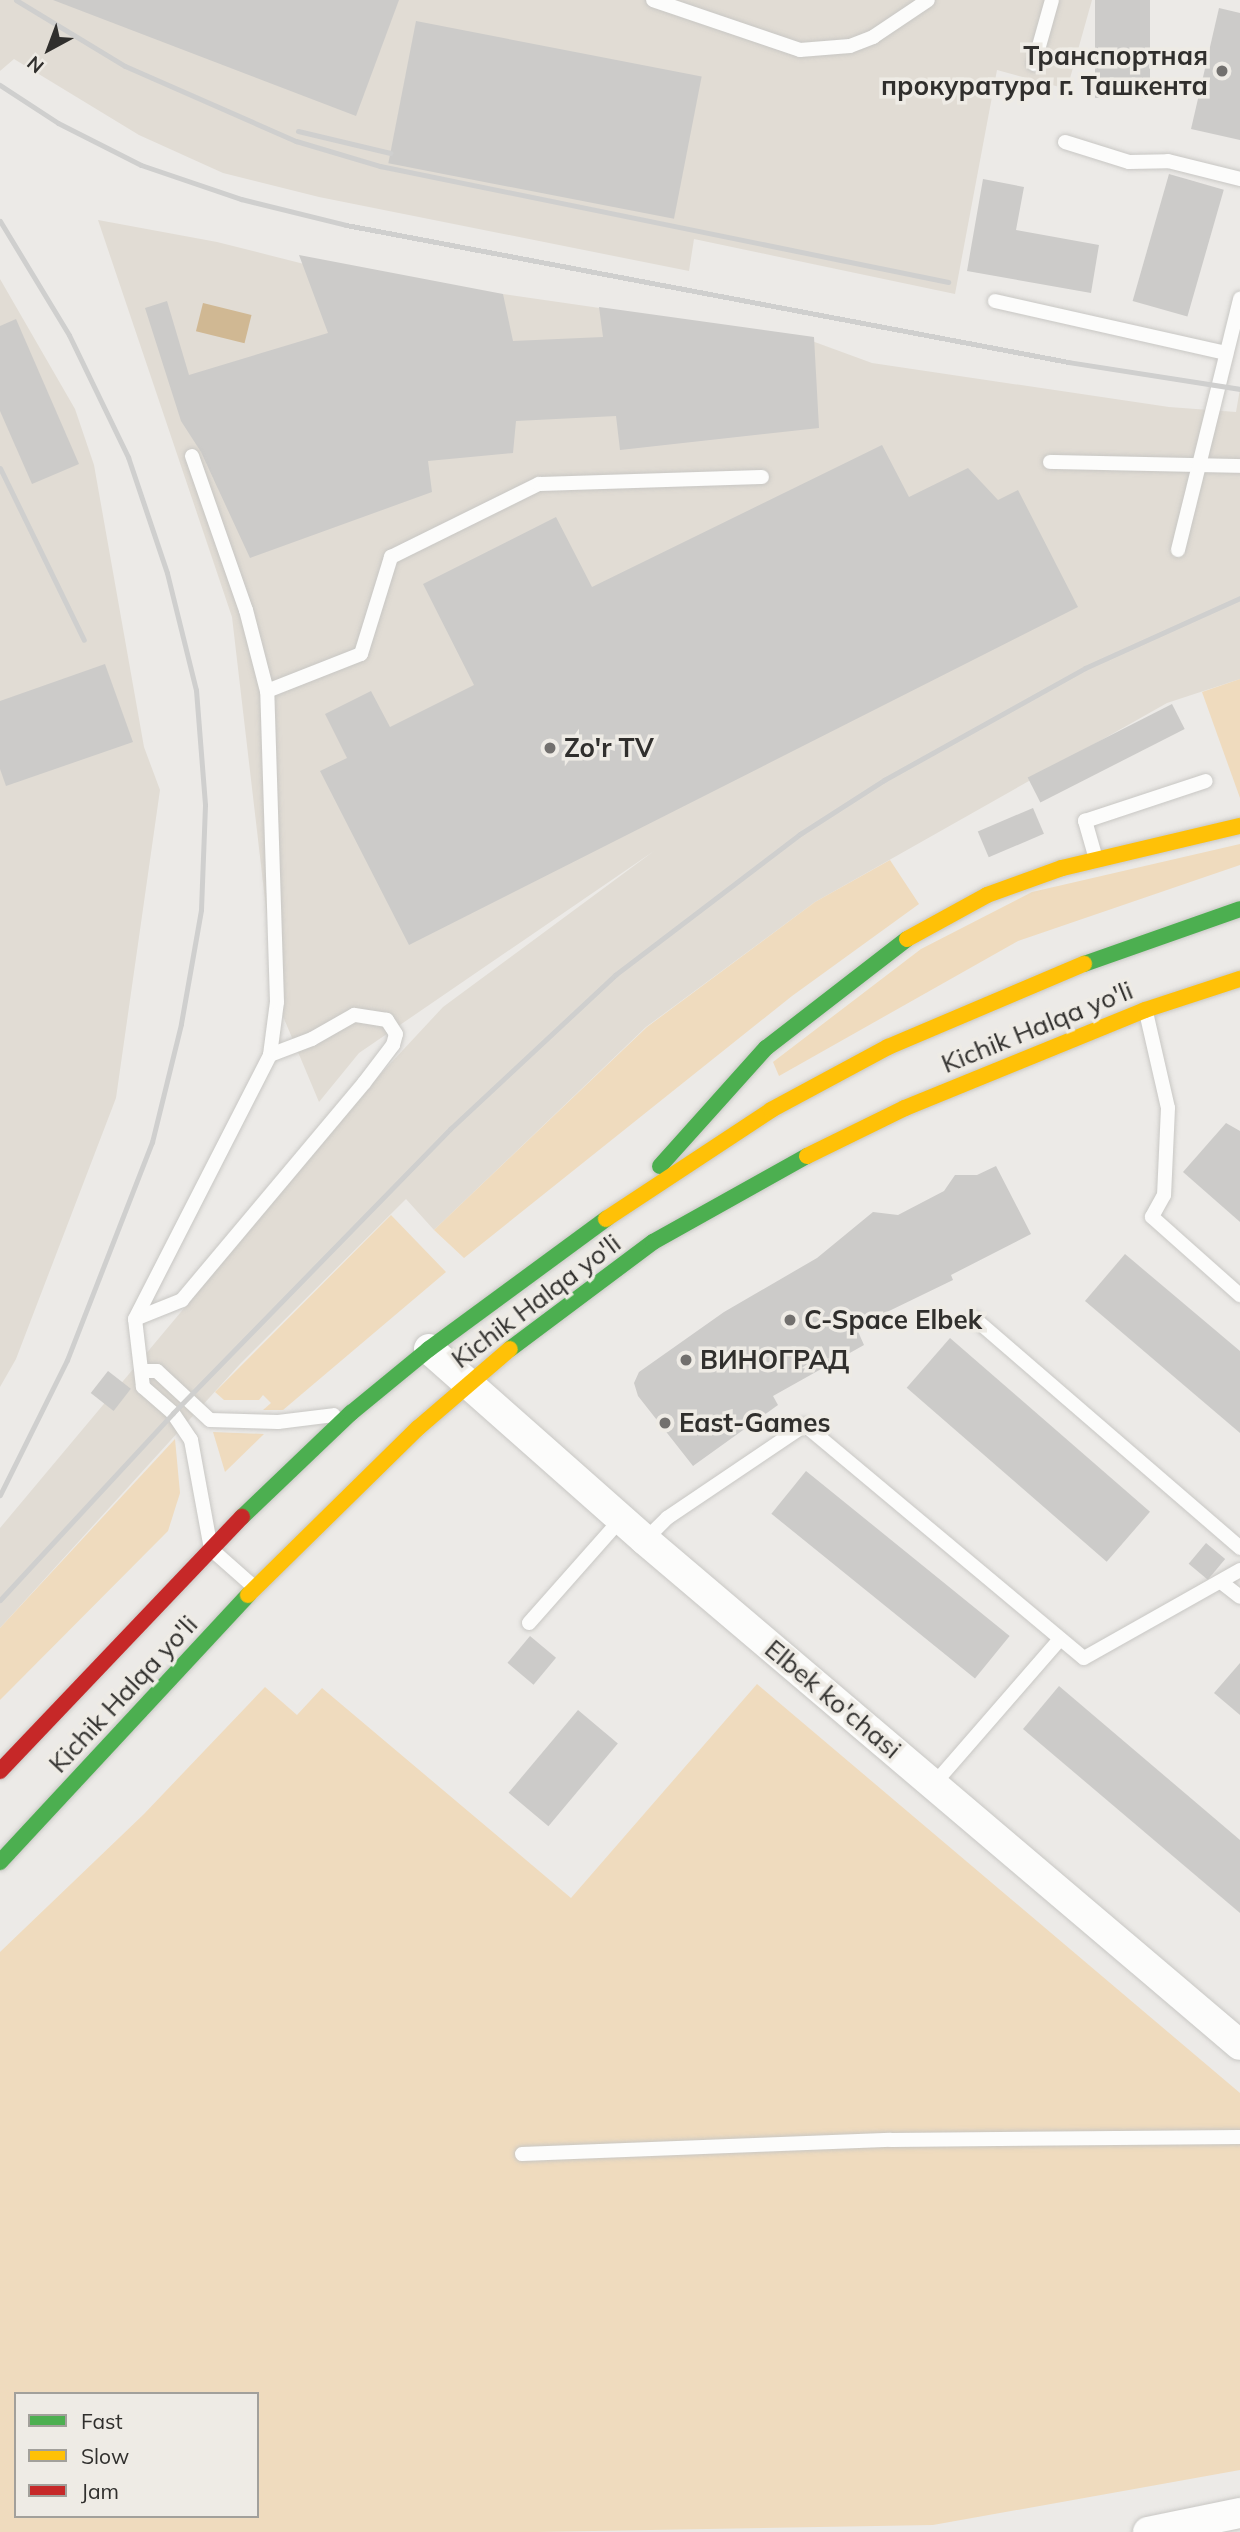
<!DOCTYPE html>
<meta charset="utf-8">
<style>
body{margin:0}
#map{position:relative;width:1240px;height:2532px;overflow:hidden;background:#eceae7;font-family:Mulish,sans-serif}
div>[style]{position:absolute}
.built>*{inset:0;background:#e1dcd4}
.green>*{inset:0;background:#efdbbe}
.water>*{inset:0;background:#d0b893;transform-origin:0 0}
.building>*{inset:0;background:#cccbc9;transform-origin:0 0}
.roads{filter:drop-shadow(0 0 2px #c8c7c4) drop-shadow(0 0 2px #c8c7c4)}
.lane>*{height:14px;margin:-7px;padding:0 7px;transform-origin:7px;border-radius:7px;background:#fcfcfb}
.street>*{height:30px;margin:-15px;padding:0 15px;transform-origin:15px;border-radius:15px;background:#fcfcfb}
.fast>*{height:16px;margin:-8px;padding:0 8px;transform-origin:8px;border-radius:8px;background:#4caf50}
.slow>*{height:16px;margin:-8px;padding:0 8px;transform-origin:8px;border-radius:8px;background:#ffc107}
.jam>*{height:16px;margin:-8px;padding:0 8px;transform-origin:8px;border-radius:8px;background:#c62828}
.rail>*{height:5px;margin:-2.5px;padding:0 2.5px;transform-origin:2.5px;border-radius:2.5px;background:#cfcfce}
.dots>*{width:19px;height:19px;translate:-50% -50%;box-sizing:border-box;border:4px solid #eeebe5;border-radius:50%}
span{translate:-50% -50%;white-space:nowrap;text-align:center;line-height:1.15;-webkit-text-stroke:7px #eeebe5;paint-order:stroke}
.poi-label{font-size:26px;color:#302f2d;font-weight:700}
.right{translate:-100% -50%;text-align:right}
.left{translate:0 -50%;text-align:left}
.street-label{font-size:26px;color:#302f2d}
.legend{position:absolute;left:14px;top:2392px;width:245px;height:126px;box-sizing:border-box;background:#eeebe5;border:2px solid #a2a09b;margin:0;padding:9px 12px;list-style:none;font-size:21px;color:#302f2d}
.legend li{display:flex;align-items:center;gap:14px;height:35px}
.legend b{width:35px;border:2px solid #a2a09b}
.north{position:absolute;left:14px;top:14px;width:70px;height:70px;-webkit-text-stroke:5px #eeebe5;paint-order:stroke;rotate:221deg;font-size:19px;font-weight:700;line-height:28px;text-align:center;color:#302f2d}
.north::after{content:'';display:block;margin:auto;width:24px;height:32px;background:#302f2d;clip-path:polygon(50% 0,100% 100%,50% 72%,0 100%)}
</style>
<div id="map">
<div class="built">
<div style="clip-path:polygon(0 0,1092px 0,1067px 89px,997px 70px,955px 294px,694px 239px,689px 271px,319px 197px,223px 173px,139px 135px,14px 59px,0 71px)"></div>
<div style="clip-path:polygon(98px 220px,217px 242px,407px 290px,503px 294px,801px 337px,872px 363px,1169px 407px,1236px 412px,1240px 389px,1240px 679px,1167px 703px,815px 902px,646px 1027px,434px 1230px,406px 1199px,240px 1364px,0 1628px,0 1528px,376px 1079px,443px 1007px,654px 851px,359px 1053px,319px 1102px,277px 1002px,232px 617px)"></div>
<div style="clip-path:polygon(0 279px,75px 409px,94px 465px,144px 747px,160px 790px,116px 1098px,16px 1359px,0 1387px)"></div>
</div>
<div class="green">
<div style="clip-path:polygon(1240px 679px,1240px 798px,1202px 692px)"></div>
<div style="clip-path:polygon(1240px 844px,1240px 865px,1018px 941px,779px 1076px,773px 1062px,921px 949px,1032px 892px)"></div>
<div style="clip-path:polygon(890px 860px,919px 904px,792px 996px,464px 1258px,434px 1230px,647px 1027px,815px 902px)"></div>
<div style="clip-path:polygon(391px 1215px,446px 1272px,283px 1410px,263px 1410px,271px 1403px,263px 1395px,259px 1400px,224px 1400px,215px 1392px)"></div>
<div style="clip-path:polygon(213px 1432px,264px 1434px,225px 1472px)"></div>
<div style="clip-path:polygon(175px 1439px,180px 1493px,168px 1531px,0 1700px,0 1628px)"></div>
<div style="clip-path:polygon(evenodd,757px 1684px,1240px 2093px,1240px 2470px,933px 2525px,536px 2532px,0 2532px,0 1952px,144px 1814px,265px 1687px,297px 1715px,322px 1688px,571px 1898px,757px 1684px,16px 2394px,257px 2394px,257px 2516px,16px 2516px,16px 2394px)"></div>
</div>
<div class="water">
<div style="left:203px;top:303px;width:50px;height:29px;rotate:14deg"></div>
</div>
<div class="building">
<div style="clip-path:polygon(53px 0,399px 0,356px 116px)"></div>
<div style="left:1095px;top:0;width:55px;height:98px"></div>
<div style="clip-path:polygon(1219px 8px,1240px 13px,1240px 140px,1191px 129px)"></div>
<div style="left:416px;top:21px;width:291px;height:145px;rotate:11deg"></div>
<div style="left:1169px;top:174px;width:57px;height:132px;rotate:16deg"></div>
<div style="clip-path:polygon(983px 179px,1024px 187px,1016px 230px,1099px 245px,1091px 293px,967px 271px)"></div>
<div style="clip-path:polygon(299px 255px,503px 294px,513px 341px,603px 337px,599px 307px,814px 337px,819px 428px,620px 450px,616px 416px,516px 421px,513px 453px,428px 461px,432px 492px,250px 558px,201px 452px,181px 421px,145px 308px,167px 301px,189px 375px,328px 333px)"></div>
<div style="clip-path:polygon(16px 319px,79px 464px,32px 484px,0 411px,0 326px)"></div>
<div style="clip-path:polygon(882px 445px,909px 497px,968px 468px,998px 500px,1018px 490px,1078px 607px,409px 945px,320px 771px,347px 758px,325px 714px,371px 691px,390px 727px,474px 685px,423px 584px,556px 517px,592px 587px)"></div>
<div style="clip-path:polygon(105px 664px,133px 742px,6px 786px,0 769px,0 701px)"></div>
<div style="left:1172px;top:704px;width:28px;height:162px;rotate:63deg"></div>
<div style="left:1033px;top:808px;width:28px;height:60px;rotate:67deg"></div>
<div style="clip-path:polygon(1226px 1123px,1240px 1131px,1240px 1222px,1183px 1172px)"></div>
<div style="clip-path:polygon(996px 1166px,1031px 1234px,951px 1275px,953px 1280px,856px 1327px,864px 1345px,773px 1396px,778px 1405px,693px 1466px,638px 1396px,634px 1383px,639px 1372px,724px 1312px,817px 1258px,873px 1212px,898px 1215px,944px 1191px,955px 1175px,977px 1175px)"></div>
<div style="clip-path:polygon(1125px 1254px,1240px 1351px,1240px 1433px,1085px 1301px)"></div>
<div style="left:950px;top:1338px;width:265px;height:66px;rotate:41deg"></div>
<div style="left:108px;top:1371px;width:29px;height:28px;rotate:38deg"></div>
<div style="left:806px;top:1471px;width:262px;height:55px;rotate:39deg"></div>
<div style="left:1206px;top:1543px;width:25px;height:27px;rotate:40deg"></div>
<div style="left:530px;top:1636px;width:34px;height:35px;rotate:40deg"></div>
<div style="clip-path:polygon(1240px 1663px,1240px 1715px,1214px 1693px)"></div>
<div style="clip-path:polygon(1059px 1686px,1240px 1840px,1240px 1913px,1023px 1729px)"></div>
<div style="left:578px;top:1710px;width:52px;height:108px;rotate:40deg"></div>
</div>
<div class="roads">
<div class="lane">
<div style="left:653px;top:0;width:155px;rotate:18.8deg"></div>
<div style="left:800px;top:50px;width:50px;rotate:-4.6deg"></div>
<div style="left:850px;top:46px;width:25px;rotate:-21deg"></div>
<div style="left:873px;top:37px;width:66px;rotate:-33.9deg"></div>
<div style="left:1034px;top:64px;width:66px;rotate:-74.3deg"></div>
<div style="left:1065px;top:142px;width:67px;rotate:17.4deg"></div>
<div style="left:1129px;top:162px;width:39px;rotate:-1deg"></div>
<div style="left:1168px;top:161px;width:74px;rotate:14deg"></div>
<div style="left:995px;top:301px;width:237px;rotate:12.7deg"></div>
<div style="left:192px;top:456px;width:163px;rotate:70.7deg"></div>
<div style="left:246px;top:610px;width:84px;rotate:75.5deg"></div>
<div style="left:1050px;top:462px;width:190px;rotate:1.2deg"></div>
<div style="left:1178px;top:550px;width:259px;rotate:-76.1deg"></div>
<div style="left:1096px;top:859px;width:40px;rotate:-106deg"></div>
<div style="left:1085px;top:821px;width:127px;rotate:-18.3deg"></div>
<div style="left:1146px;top:1012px;width:98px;rotate:77.1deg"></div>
<div style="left:1168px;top:1108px;width:87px;rotate:92.6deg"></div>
<div style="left:1164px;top:1195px;width:25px;rotate:119deg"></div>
<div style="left:1152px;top:1217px;width:118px;rotate:41.6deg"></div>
<div style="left:974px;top:1318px;width:352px;rotate:40.8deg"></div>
<div style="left:135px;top:1319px;width:51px;rotate:-22deg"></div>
<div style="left:182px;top:1300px;width:283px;rotate:-50deg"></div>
<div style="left:364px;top:1083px;width:48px;rotate:-52.7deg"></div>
<div style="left:393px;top:1045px;width:11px;rotate:-75deg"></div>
<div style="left:396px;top:1034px;width:17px;rotate:-123deg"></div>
<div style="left:387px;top:1020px;width:33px;rotate:-171deg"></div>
<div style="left:354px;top:1015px;width:48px;rotate:150.3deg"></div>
<div style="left:312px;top:1039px;width:45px;rotate:159.1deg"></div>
<div style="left:142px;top:1371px;width:15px"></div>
<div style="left:157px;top:1371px;width:72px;rotate:42.8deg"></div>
<div style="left:210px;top:1420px;width:68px;rotate:1.7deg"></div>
<div style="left:278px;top:1422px;width:56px;rotate:-7.1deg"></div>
<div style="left:645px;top:1540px;width:31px;rotate:-45deg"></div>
<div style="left:667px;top:1518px;width:166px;rotate:-34deg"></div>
<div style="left:805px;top:1425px;width:363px;rotate:39.9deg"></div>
<div style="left:1084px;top:1658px;width:179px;rotate:-29.4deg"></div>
<div style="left:1221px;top:1582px;width:24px;rotate:38deg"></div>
<div style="left:254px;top:1587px;width:57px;rotate:-138.5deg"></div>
<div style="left:211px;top:1549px;width:111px;rotate:-100.4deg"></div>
<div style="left:191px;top:1440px;width:32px;rotate:-124deg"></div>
<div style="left:173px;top:1413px;width:40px;rotate:-139deg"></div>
<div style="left:143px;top:1387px;width:68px;rotate:-96.7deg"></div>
<div style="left:135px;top:1319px;width:297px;rotate:-62.9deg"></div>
<div style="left:270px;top:1055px;width:53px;rotate:-82.5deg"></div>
<div style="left:277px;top:1002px;width:311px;rotate:-91.8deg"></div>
<div style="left:267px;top:691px;width:101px;rotate:-21.5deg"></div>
<div style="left:361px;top:654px;width:102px;rotate:-72.8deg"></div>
<div style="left:391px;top:557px;width:165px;rotate:-26.3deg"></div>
<div style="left:539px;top:484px;width:223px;rotate:-1.8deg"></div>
<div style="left:529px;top:1623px;width:139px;rotate:-48.5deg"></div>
<div style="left:934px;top:1784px;width:192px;rotate:-49deg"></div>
<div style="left:522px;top:2154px;width:369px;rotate:-2.2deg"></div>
<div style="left:891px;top:2140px;width:349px;rotate:-0.5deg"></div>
</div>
<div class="street">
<div style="left:429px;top:1349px;width:288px;rotate:41.5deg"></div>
<div style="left:645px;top:1540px;width:780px;rotate:40.32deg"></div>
<div style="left:1148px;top:2532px;width:94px;rotate:-11.7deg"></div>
</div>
<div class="fast">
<div style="left:1084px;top:964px;width:165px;rotate:-19.4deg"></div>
<div style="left:660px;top:1166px;width:159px;rotate:-48.1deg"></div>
<div style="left:766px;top:1048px;width:178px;rotate:-37.7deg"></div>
<div style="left:510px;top:1349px;width:179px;rotate:-36.8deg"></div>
<div style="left:653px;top:1242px;width:176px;rotate:-29.2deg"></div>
<div style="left:242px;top:1517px;width:151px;rotate:-43.7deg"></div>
<div style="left:351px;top:1413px;width:101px;rotate:-39.4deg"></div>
<div style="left:429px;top:1349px;width:220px;rotate:-36.3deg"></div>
<div style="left:0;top:1862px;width:364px;rotate:-47.1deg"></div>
</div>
<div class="slow">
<div style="left:907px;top:939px;width:91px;rotate:-28.8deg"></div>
<div style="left:987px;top:895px;width:80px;rotate:-19.8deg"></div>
<div style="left:1062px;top:868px;width:183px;rotate:-13.3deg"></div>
<div style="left:807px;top:1156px;width:109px;rotate:-26.1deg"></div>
<div style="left:905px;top:1108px;width:259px;rotate:-22.2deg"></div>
<div style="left:1145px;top:1010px;width:100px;rotate:-18.1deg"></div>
<div style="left:606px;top:1219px;width:198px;rotate:-33.4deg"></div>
<div style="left:771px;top:1110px;width:133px;rotate:-28.3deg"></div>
<div style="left:888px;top:1047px;width:213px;rotate:-23deg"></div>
<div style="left:248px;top:1595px;width:238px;rotate:-44.5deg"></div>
<div style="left:418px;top:1428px;width:121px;rotate:-40.7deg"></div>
</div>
<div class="jam">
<div style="left:0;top:1771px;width:351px;rotate:-46.4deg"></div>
</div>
</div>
<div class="rail">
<div style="left:16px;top:0;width:127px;rotate:31.2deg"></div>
<div style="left:125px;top:66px;width:187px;rotate:23.7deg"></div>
<div style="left:296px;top:141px;width:88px;rotate:16.6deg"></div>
<div style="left:380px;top:166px;width:580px;rotate:11.54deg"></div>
<div style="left:0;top:85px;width:69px;rotate:33.2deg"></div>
<div style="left:58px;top:123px;width:93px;rotate:26.8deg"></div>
<div style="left:141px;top:165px;width:106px;rotate:18.8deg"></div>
<div style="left:241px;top:199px;width:108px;rotate:13.9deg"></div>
<div style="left:346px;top:225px;width:735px;rotate:10.74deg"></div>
<div style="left:1068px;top:362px;width:174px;rotate:8.9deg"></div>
<div style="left:298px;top:131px;width:95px;rotate:13.4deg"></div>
<div style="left:0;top:221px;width:133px;rotate:58.8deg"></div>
<div style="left:69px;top:335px;width:136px;rotate:64.2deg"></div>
<div style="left:128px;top:457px;width:122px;rotate:71.4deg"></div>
<div style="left:167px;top:573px;width:121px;rotate:76.1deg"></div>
<div style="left:196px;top:690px;width:115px;rotate:85.5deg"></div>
<div style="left:205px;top:805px;width:105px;rotate:92.2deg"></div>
<div style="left:201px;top:910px;width:116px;rotate:100deg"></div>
<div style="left:181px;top:1024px;width:122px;rotate:103.8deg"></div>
<div style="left:152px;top:1142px;width:234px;rotate:111.3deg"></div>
<div style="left:67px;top:1360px;width:151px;rotate:116.4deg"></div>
<div style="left:0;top:468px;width:191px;rotate:64deg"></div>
<div style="left:0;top:1600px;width:255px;rotate:-47.2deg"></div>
<div style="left:173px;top:1413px;width:397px;rotate:-45.7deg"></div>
<div style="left:450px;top:1129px;width:226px;rotate:-43deg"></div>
<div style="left:615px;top:975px;width:233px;rotate:-37.3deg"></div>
<div style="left:800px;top:834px;width:100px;rotate:-32.7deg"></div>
<div style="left:884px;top:780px;width:230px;rotate:-29.1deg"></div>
<div style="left:1085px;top:668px;width:170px;rotate:-24.3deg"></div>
</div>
<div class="dots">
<div style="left:1222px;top:71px;background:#72706e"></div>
<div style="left:550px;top:748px;background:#72706e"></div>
<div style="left:790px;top:1320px;background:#72706e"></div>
<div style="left:686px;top:1360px;background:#72706e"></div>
<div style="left:665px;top:1423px;background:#72706e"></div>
</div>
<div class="poi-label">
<span class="right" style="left:1208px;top:71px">Транспортная<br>прокуратура г. Ташкента</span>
<span class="left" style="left:564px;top:748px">Zo'r TV</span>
<span class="left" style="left:804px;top:1320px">C-Space Elbek</span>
<span class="left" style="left:700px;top:1360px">ВИНОГРАД</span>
<span class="left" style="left:679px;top:1423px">East-Games</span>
</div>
<div class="street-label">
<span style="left:1037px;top:1027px;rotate:-22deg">Kichik Halqa yo'li</span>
<span style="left:536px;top:1301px;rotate:-37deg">Kichik Halqa yo'li</span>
<span style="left:123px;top:1694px;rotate:-47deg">Kichik Halqa yo'li</span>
<span style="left:833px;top:1699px;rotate:40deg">Elbek ko'chasi</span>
</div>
<ul class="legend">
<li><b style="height:9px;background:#4caf50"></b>Fast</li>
<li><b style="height:9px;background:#ffc107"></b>Slow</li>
<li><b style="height:9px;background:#c62828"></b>Jam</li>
</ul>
<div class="north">N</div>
</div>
